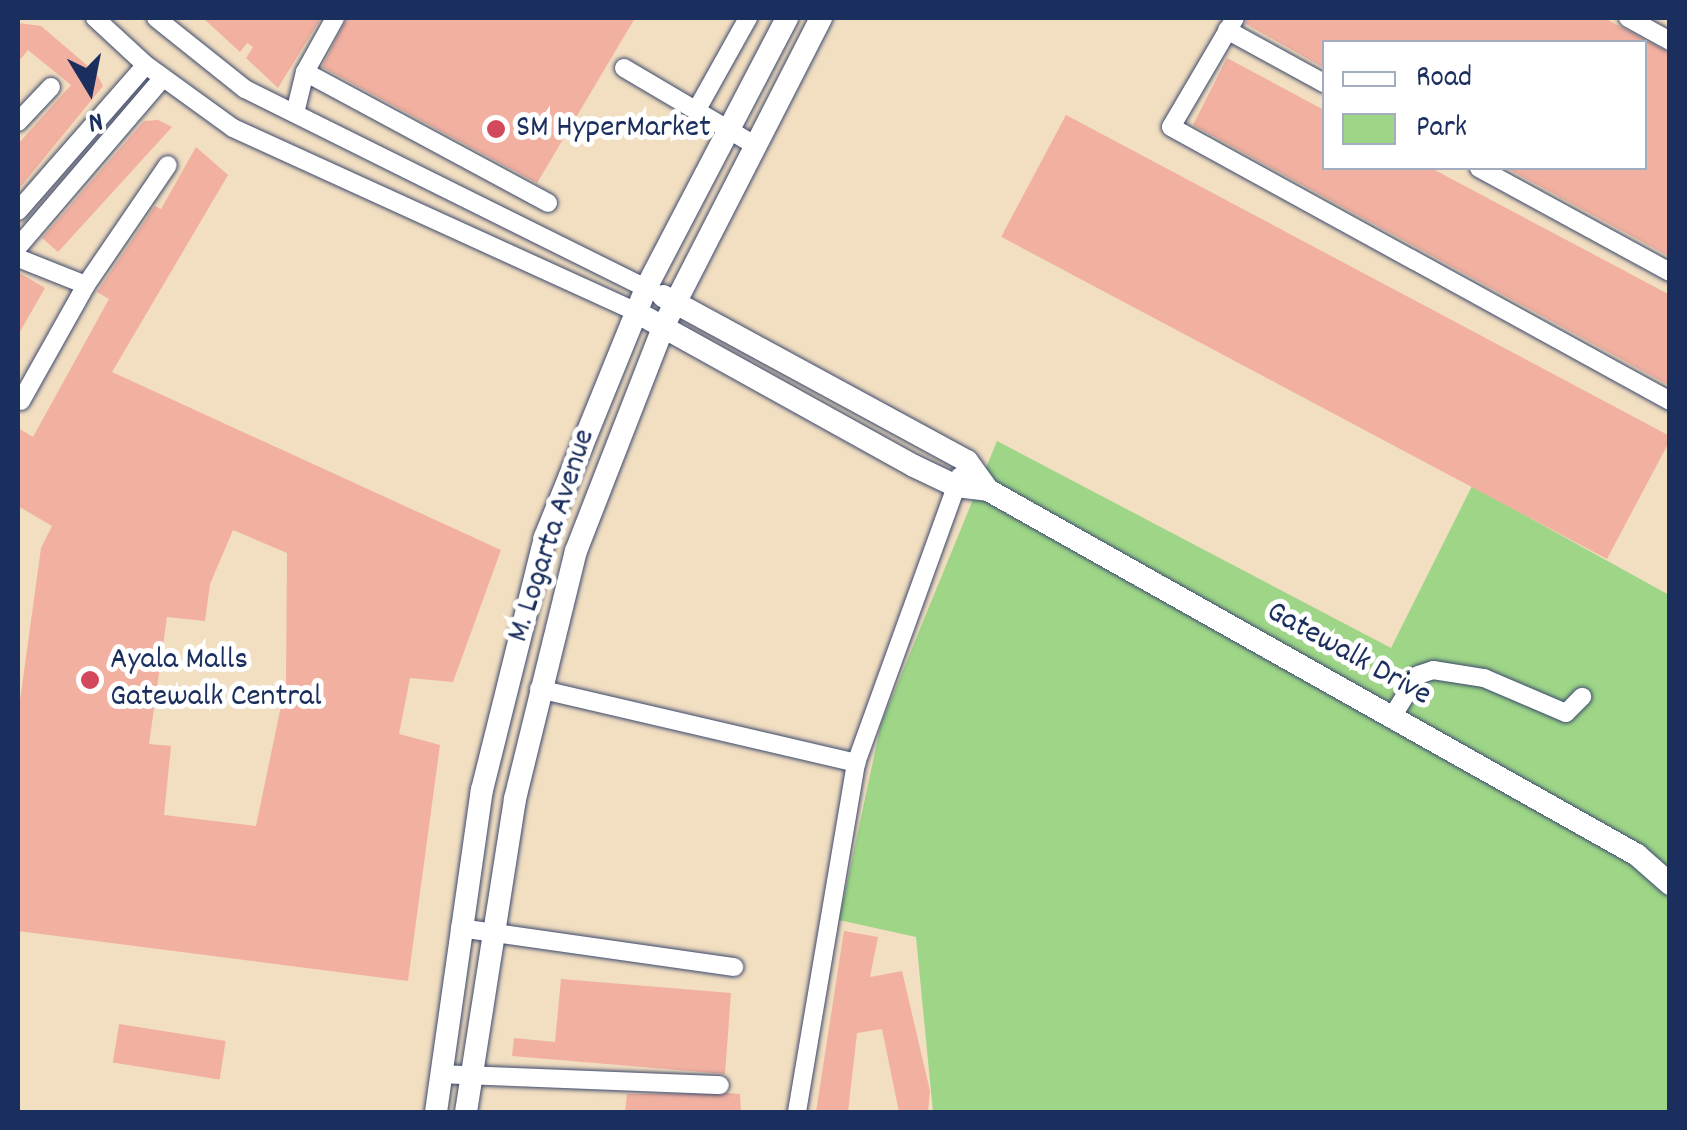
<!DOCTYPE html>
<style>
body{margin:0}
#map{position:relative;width:1687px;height:1130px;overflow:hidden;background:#f2dec1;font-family:Dekko,sans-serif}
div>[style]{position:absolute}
.green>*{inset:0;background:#9ed587}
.building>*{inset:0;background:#f1b0a0;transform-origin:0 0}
.roads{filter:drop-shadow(0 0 2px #3b496d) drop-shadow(0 0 2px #3b496d)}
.minor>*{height:18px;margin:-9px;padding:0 9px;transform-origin:9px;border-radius:9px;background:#fff}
.major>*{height:22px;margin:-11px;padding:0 11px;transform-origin:11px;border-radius:11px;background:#fff}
.dots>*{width:28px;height:28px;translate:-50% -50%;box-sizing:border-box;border:5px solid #fff;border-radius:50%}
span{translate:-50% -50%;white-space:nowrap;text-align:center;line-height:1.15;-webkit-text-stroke:10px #fff;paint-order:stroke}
.poi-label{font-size:32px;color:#1b2f5e}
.left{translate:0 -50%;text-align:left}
.street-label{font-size:32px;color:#1b2f5e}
.frame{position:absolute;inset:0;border:20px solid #1b2f5e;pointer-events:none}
.legend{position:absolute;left:1322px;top:40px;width:325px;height:130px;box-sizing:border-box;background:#fff;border:2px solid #a4acbf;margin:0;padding:12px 18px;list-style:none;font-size:30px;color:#1b2f5e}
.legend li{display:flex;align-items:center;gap:20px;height:50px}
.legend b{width:50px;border:2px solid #a4acbf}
.north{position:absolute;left:40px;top:40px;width:100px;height:100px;-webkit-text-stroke:8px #fff;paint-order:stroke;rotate:170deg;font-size:28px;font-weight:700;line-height:40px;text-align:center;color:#1b2f5e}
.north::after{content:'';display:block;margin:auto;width:35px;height:45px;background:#1b2f5e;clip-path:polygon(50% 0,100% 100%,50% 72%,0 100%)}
</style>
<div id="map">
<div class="green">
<div style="clip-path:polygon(997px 441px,1391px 648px,1472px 486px,1669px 595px,1669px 1112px,933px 1112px,916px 937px,839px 920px,881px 724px)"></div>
</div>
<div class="building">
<div style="clip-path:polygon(203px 18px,321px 18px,278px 88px,246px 58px,253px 47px,247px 43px,240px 52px)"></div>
<div style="clip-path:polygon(347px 18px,635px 18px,537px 183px,322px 67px)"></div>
<div style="clip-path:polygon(1247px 18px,1604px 18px,1670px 53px,1670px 257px,1506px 168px,1644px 168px,1644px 42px,1324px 42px,1324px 68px,1246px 24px)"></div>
<div style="clip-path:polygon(18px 23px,41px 26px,96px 73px,103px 86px,18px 190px,18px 144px,71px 85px,28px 50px,18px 62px)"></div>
<div style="clip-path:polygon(1227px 58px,1324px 110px,1324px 168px,1431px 168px,1670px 295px,1670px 386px,1193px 125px)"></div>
<div style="left:1066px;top:115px;width:686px;height:138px;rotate:28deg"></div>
<div style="clip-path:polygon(158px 120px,172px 127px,58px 252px,42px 238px,144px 121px)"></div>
<div style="clip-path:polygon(evenodd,196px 147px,228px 175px,112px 372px,501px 550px,453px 682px,410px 678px,399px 734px,440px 745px,408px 981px,18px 931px,18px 715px,41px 548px,52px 526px,18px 506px,18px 428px,33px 437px,109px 299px,97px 292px,155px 206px,161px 209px,196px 147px,233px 530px,287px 553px,286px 682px,256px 826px,164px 815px,171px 746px,149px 744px,167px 617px,205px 621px,210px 584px,233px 530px)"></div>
<div style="clip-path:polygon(18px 272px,45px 288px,18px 335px)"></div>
<div style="clip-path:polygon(844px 931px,878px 937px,870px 977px,902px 971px,930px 1091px,928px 1112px,899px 1112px,882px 1029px,857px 1033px,848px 1112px,816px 1112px)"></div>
<div style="clip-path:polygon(561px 979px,731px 993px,725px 1074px,512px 1056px,514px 1038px,555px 1042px)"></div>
<div style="left:119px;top:1024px;width:108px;height:39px;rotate:9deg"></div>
<div style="clip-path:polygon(729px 1093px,740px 1094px,741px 1112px,625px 1112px,627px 1094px)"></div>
</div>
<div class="roads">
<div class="minor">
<div style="left:95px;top:18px;width:69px;rotate:42.7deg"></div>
<div style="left:146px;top:65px;width:107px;rotate:35.9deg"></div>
<div style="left:233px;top:128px;width:443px;rotate:24.5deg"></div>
<div style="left:156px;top:18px;width:114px;rotate:38.6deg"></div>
<div style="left:245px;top:89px;width:448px;rotate:26.4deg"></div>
<div style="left:1235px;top:18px;width:126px;rotate:120.4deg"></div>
<div style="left:1171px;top:127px;width:569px;rotate:28.77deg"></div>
<div style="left:1628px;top:18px;width:48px;rotate:28.7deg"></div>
<div style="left:1227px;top:30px;width:111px;rotate:28.7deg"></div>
<div style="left:624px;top:68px;width:150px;rotate:30.5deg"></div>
<div style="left:305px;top:72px;width:276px;rotate:28.3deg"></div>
<div style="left:696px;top:111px;width:107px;rotate:-60.8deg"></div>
<div style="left:295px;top:113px;width:42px;rotate:-76.3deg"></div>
<div style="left:305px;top:72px;width:62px;rotate:-60.9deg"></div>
<div style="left:18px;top:122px;width:48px;rotate:-46.7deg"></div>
<div style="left:1479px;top:168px;width:217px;rotate:28.6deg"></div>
<div style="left:18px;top:211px;width:194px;rotate:-48.8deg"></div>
<div style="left:18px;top:247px;width:223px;rotate:-49.4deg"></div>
<div style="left:18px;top:258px;width:73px;rotate:21.7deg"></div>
<div style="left:21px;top:401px;width:133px;rotate:-60.7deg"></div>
<div style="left:86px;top:285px;width:145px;rotate:-55.7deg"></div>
<div style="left:539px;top:689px;width:326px;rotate:13.1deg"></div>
<div style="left:1392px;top:717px;width:49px;rotate:-58.2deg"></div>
<div style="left:1418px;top:675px;width:16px;rotate:-18deg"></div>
<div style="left:1433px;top:670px;width:52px;rotate:8.9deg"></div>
<div style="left:1484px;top:678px;width:89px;rotate:23.1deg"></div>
<div style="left:1566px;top:713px;width:23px;rotate:-45deg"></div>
<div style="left:460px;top:928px;width:277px;rotate:8.1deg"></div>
<div style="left:441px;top:1074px;width:279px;rotate:2.3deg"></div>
<div style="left:797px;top:1112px;width:354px;rotate:-80.4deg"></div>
<div style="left:856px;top:763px;width:305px;rotate:-70.1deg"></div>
</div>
<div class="major">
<div style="left:663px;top:296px;width:346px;rotate:28.5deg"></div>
<div style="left:967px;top:461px;width:36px;rotate:54deg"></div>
<div style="left:636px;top:312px;width:318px;rotate:29deg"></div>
<div style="left:914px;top:466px;width:47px;rotate:25.5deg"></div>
<div style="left:956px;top:486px;width:32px;rotate:7deg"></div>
<div style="left:988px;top:490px;width:745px;rotate:29.35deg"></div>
<div style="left:1637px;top:855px;width:44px;rotate:41.3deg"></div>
<div style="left:436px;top:1112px;width:325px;rotate:-81.9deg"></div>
<div style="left:482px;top:790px;width:261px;rotate:-76deg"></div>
<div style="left:545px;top:537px;width:269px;rotate:-67.9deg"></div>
<div style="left:646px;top:288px;width:305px;rotate:-62.4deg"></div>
<div style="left:466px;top:1112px;width:317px;rotate:-81.1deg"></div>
<div style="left:515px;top:799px;width:255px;rotate:-76.2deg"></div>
<div style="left:576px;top:551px;width:243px;rotate:-68.7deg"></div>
<div style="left:664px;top:325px;width:345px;rotate:-62.9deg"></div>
</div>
</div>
<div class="dots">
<div style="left:496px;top:129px;background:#d1495b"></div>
<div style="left:90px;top:680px;background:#d1495b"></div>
</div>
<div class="poi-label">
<span class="left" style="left:516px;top:129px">SM HyperMarket</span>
<span class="left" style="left:110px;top:680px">Ayala Malls<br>Gatewalk Central</span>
</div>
<div class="street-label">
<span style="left:553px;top:536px;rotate:-72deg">M. Logarta Avenue</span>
<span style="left:1348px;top:655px;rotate:29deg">Gatewalk Drive</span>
</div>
<div class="frame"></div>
<ul class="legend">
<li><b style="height:12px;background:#fff"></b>Road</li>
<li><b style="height:28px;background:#9ed587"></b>Park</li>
</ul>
<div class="north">N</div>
</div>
